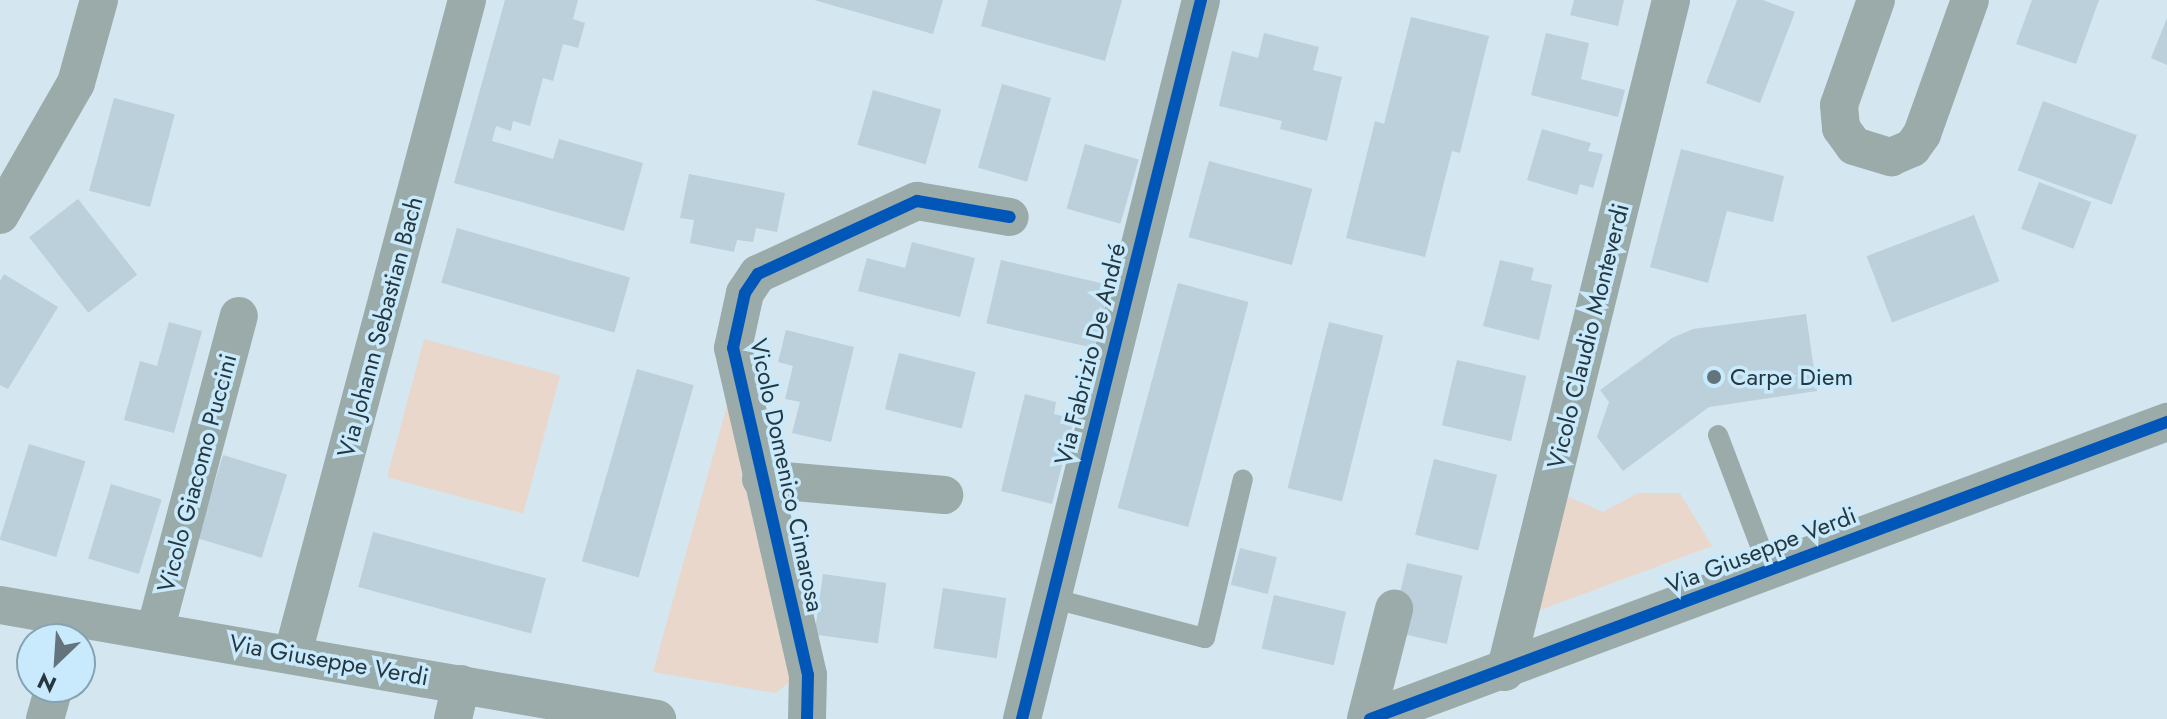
<!DOCTYPE html>
<meta charset="utf-8">
<style>
body{margin:0}
#map{position:relative;width:2167px;height:719px;overflow:hidden;background:#d4e6f0;font-family:Jost,sans-serif}
div>[style]{position:absolute}
.green>*{inset:0;background:#ead7cc;transform-origin:0 0}
.building>*{inset:0;background:#bbd0db;transform-origin:0 0}
.lane>*{height:20px;margin:-10px;padding:0 10px;transform-origin:10px;border-radius:10px;background:#9aabaa}
.street>*{height:38px;margin:-19px;padding:0 19px;transform-origin:19px;border-radius:19px;background:#9aabaa}
.cycleway>*{height:12px;margin:-6px;padding:0 6px;transform-origin:6px;border-radius:6px;background:#0057b8}
.dots>*{width:22px;height:22px;translate:-50% -50%;box-sizing:border-box;border:4px solid #c8eafc;border-radius:50%}
span{translate:-50% -50%;white-space:nowrap;text-align:center;line-height:1.15;-webkit-text-stroke:7px #c8eafc;paint-order:stroke}
.street-label{font-size:24px;color:#26373f}
.poi-label{font-size:24px;color:#26373f}
.left{translate:0 -50%;text-align:left}
.north{position:absolute;left:16px;top:623px;width:80px;height:80px;box-sizing:border-box;background:#c8eafc;border:2px solid #87a2b0;border-radius:50%;rotate:205deg;font-size:22px;font-weight:700;line-height:32px;text-align:center;color:#26373f}
.north::after{content:'';display:block;margin:auto;width:28px;height:36px;background:#63747d;clip-path:polygon(50% 0,100% 100%,50% 72%,0 100%)}
</style>
<div id="map">
<div class="green">
<div style="left:424px;top:339px;width:141px;height:143px;rotate:15deg"></div>
<div style="clip-path:polygon(728px 402px,790px 682px,775px 693px,653px 672px)"></div>
<div style="clip-path:polygon(1638px 493px,1680px 493px,1712px 546px,1535px 612px,1564px 495px,1603px 512px)"></div>
</div>
<div class="building">
<div style="clip-path:polygon(505px 0,578px 0,573px 19px,585px 23px,578px 48px,563px 44px,553px 81px,543px 78px,530px 126px,513px 121px,511px 131px,496px 126px,492px 141px,553px 159px,559px 139px,643px 163px,624px 231px,454px 183px)"></div>
<div style="clip-path:polygon(814px 0,943px 0,933px 34px)"></div>
<div style="clip-path:polygon(988px 0,1122px 0,1105px 61px,981px 26px)"></div>
<div style="clip-path:polygon(1574px 0,1624px 0,1618px 26px,1570px 15px)"></div>
<div style="clip-path:polygon(1737px 0,1763px 0,1795px 12px,1760px 103px,1706px 83px)"></div>
<div style="clip-path:polygon(2032px 0,2099px 0,2076px 64px,2016px 44px)"></div>
<div style="clip-path:polygon(1411px 17px,1489px 36px,1460px 153px,1452px 151px,1425px 257px,1346px 238px,1375px 121px,1384px 124px)"></div>
<div style="clip-path:polygon(2167px 18px,2167px 65px,2151px 58px)"></div>
<div style="clip-path:polygon(1264px 33px,1319px 47px,1313px 70px,1342px 77px,1327px 141px,1280px 129px,1282px 121px,1219px 106px,1232px 51px,1258px 58px)"></div>
<div style="clip-path:polygon(1546px 33px,1589px 43px,1581px 79px,1625px 90px,1618px 117px,1531px 95px)"></div>
<div style="left:1002px;top:84px;width:51px;height:87px;rotate:16deg"></div>
<div style="left:873px;top:90px;width:71px;height:57px;rotate:16deg"></div>
<div style="left:114px;top:98px;width:63px;height:96px;rotate:15deg"></div>
<div style="left:2043px;top:101px;width:100px;height:74px;rotate:20deg"></div>
<div style="clip-path:polygon(1542px 129px,1591px 143px,1588px 151px,1603px 154px,1593px 188px,1580px 184px,1577px 195px,1527px 180px)"></div>
<div style="left:1085px;top:144px;width:56px;height:67px;rotate:16deg"></div>
<div style="clip-path:polygon(1681px 149px,1784px 176px,1773px 222px,1727px 211px,1708px 283px,1650px 267px)"></div>
<div style="left:1209px;top:161px;width:107px;height:79px;rotate:15deg"></div>
<div style="clip-path:polygon(689px 174px,785px 193px,777px 232px,756px 228px,753px 242px,737px 240px,734px 252px,690px 243px,694px 220px,680px 218px)"></div>
<div style="left:2039px;top:182px;width:56px;height:50px;rotate:21deg"></div>
<div style="left:78px;top:199px;width:96px;height:62px;rotate:52deg"></div>
<div style="left:1974px;top:215px;width:71px;height:115px;rotate:69deg"></div>
<div style="left:457px;top:228px;width:180px;height:57px;rotate:16deg"></div>
<div style="clip-path:polygon(912px 242px,975px 258px,960px 317px,858px 291px,867px 258px,905px 268px)"></div>
<div style="left:1001px;top:260px;width:111px;height:65px;rotate:13deg"></div>
<div style="clip-path:polygon(1500px 260px,1534px 268px,1531px 280px,1552px 285px,1539px 340px,1483px 326px)"></div>
<div style="clip-path:polygon(4px 274px,58px 307px,8px 389px,0 385px,0 281px)"></div>
<div style="left:1178px;top:283px;width:73px;height:233px;rotate:15deg"></div>
<div style="clip-path:polygon(1806px 314px,1817px 391px,1709px 407px,1623px 471px,1597px 437px,1609px 402px,1600px 390px,1672px 338px,1693px 329px)"></div>
<div style="clip-path:polygon(169px 322px,202px 331px,174px 433px,124px 420px,140px 361px,157px 366px)"></div>
<div style="left:1329px;top:322px;width:56px;height:171px;rotate:14deg"></div>
<div style="clip-path:polygon(786px 330px,854px 347px,831px 442px,792px 433px,800px 402px,785px 399px,793px 366px,778px 362px)"></div>
<div style="left:899px;top:353px;width:79px;height:58px;rotate:14deg"></div>
<div style="left:1457px;top:360px;width:71px;height:67px;rotate:13deg"></div>
<div style="left:637px;top:369px;width:59px;height:200px;rotate:16deg"></div>
<div style="clip-path:polygon(1025px 394px,1056px 402px,1054px 414px,1074px 419px,1052px 504px,1001px 491px)"></div>
<div style="left:29px;top:444px;width:59px;height:100px;rotate:17deg"></div>
<div style="left:223px;top:455px;width:67px;height:87px;rotate:17deg"></div>
<div style="left:1434px;top:459px;width:65px;height:78px;rotate:14deg"></div>
<div style="left:111px;top:484px;width:53px;height:78px;rotate:17deg"></div>
<div style="left:373px;top:532px;width:179px;height:57px;rotate:15deg"></div>
<div style="left:1240px;top:548px;width:38px;height:38px;rotate:14deg"></div>
<div style="left:1407px;top:563px;width:57px;height:70px;rotate:13deg"></div>
<div style="left:823px;top:574px;width:64px;height:61px;rotate:8deg"></div>
<div style="left:943px;top:588px;width:64px;height:61px;rotate:9deg"></div>
<div style="left:1274px;top:595px;width:74px;height:55px;rotate:13deg"></div>
</div>
<div class="lane">
<div style="left:1718px;top:435px;width:143px;rotate:69.2deg"></div>
<div style="left:1051px;top:598px;width:159px;rotate:14.6deg"></div>
<div style="left:1205px;top:638px;width:163px;rotate:-76.6deg"></div>
</div>
<div class="street">
<div style="left:1876px;top:0;width:111px;rotate:109.4deg"></div>
<div style="left:1839px;top:105px;width:23px;rotate:85deg"></div>
<div style="left:1841px;top:128px;width:22px;rotate:54deg"></div>
<div style="left:1854px;top:146px;width:39px;rotate:17deg"></div>
<div style="left:1891px;top:157px;width:23px;rotate:-23deg"></div>
<div style="left:1912px;top:148px;width:17px;rotate:-54deg"></div>
<div style="left:1922px;top:134px;width:142px;rotate:-70.3deg"></div>
<div style="left:0;top:215px;width:152px;rotate:-60.1deg"></div>
<div style="left:76px;top:83px;width:86px;rotate:-74.5deg"></div>
<div style="left:761px;top:479px;width:184px;rotate:5deg"></div>
<div style="left:0;top:605px;width:667px;rotate:9.84deg"></div>
<div style="left:155px;top:631px;width:326px;rotate:-75.1deg"></div>
<div style="left:293px;top:653px;width:676px;rotate:-75.08deg"></div>
<div style="left:1505px;top:672px;width:692px;rotate:-76.12deg"></div>
<div style="left:45px;top:719px;width:33px;rotate:-74deg"></div>
<div style="left:453px;top:719px;width:36px;rotate:-77deg"></div>
<div style="left:807px;top:719px;width:44px;rotate:-88.7deg"></div>
<div style="left:808px;top:675px;width:335px;rotate:-102.9deg"></div>
<div style="left:733px;top:348px;width:56px;rotate:-77.7deg"></div>
<div style="left:745px;top:293px;width:23px;rotate:-56deg"></div>
<div style="left:758px;top:274px;width:175px;rotate:-24.7deg"></div>
<div style="left:917px;top:201px;width:94px;rotate:9.8deg"></div>
<div style="left:1022px;top:719px;width:741px;rotate:-76.02deg"></div>
<div style="left:1366px;top:719px;width:114px;rotate:-75.7deg"></div>
<div style="left:1370px;top:719px;width:851px;rotate:-20.44deg"></div>
</div>
<div class="cycleway">
<div style="left:807px;top:719px;width:44px;rotate:-88.7deg"></div>
<div style="left:808px;top:675px;width:335px;rotate:-102.9deg"></div>
<div style="left:733px;top:348px;width:56px;rotate:-77.7deg"></div>
<div style="left:745px;top:293px;width:23px;rotate:-56deg"></div>
<div style="left:758px;top:274px;width:175px;rotate:-24.7deg"></div>
<div style="left:917px;top:201px;width:94px;rotate:9.8deg"></div>
<div style="left:1022px;top:719px;width:741px;rotate:-76.02deg"></div>
<div style="left:1370px;top:719px;width:851px;rotate:-20.44deg"></div>
</div>
<div class="dots">
<div style="left:1714px;top:377px;background:#63747d"></div>
</div>
<div class="street-label">
<span style="left:380px;top:327px;rotate:-75deg">Via Johann Sebastian Bach</span>
<span style="left:1588px;top:336px;rotate:-76deg">Vicolo Claudio Monteverdi</span>
<span style="left:1090px;top:354px;rotate:-76deg">Via Fabrizio De André</span>
<span style="left:197px;top:473px;rotate:-75deg">Vicolo Giacomo Puccini</span>
<span style="left:787px;top:475px;rotate:78deg">Vicolo Domenico Cimarosa</span>
<span style="left:1761px;top:550px;rotate:-21deg">Via Giuseppe Verdi</span>
<span style="left:329px;top:660px;rotate:10deg">Via Giuseppe Verdi</span>
</div>
<div class="poi-label">
<span class="left" style="left:1730px;top:377px">Carpe Diem</span>
</div>
<div class="north">N</div>
</div>
